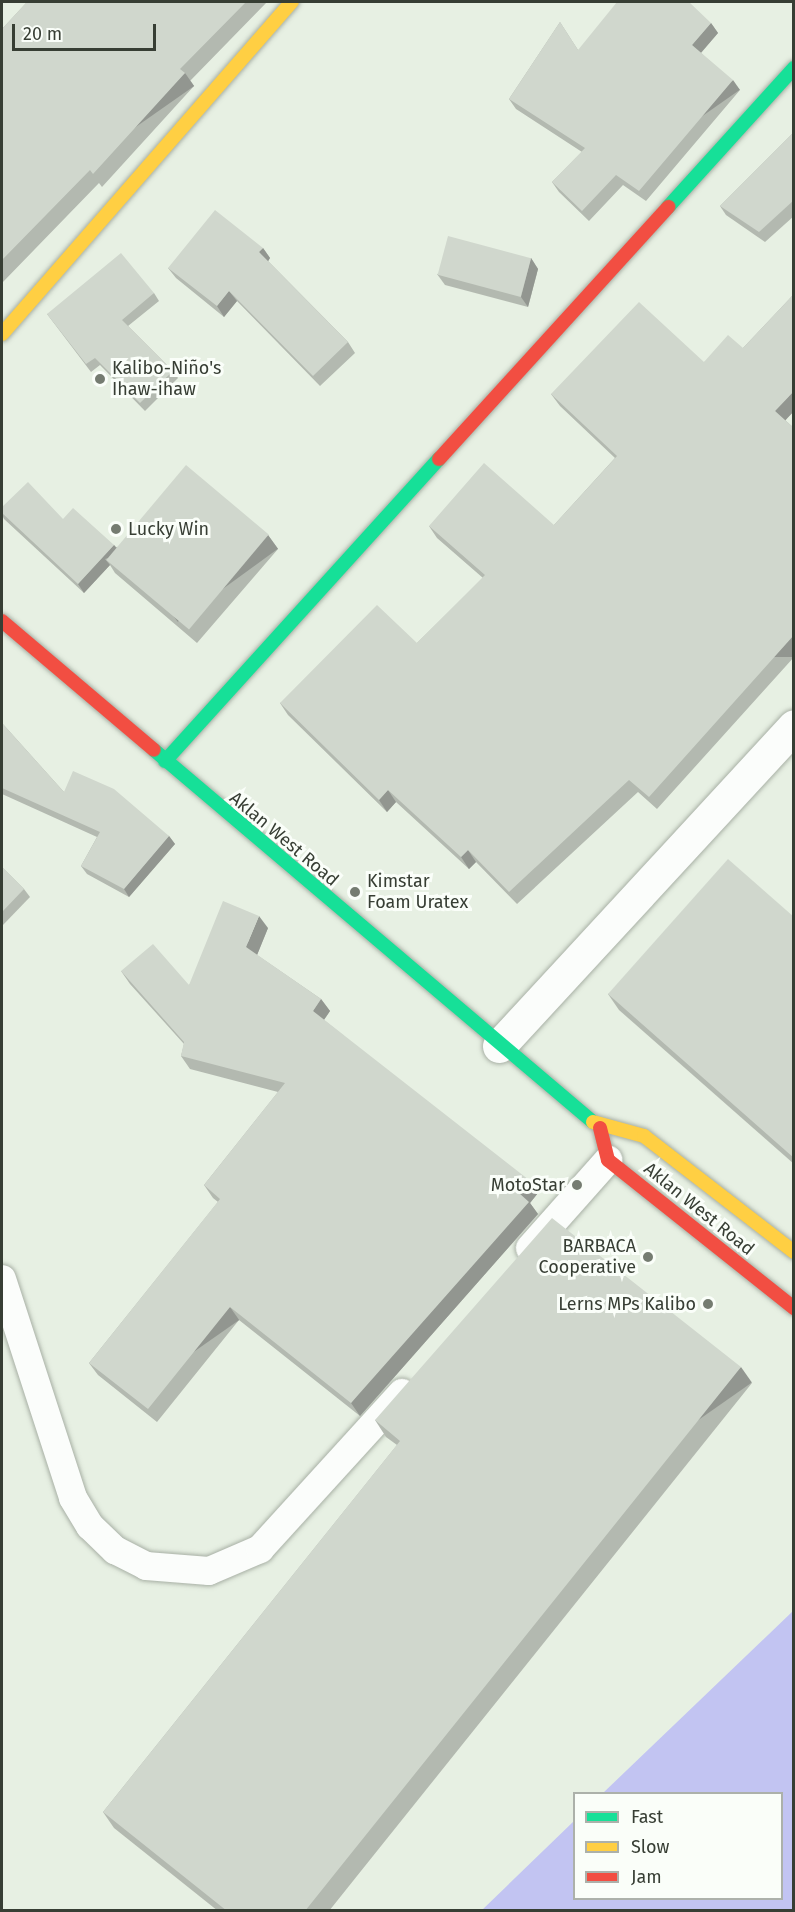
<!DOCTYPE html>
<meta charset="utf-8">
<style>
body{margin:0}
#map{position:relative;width:795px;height:1912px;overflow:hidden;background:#e7f0e3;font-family:"Fira Sans",sans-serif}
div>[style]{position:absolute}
.water>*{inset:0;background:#c2c4f2}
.roads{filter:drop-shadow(0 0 2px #a8b0a5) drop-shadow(0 0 2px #a8b0a5)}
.lane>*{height:28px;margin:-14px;padding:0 14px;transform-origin:14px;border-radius:14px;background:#fbfdfb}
.street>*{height:33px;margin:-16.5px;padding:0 16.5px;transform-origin:16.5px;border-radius:16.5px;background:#fbfdfb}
.fast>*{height:14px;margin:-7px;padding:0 7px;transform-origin:7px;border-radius:7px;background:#16e098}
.slow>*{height:14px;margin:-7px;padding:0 7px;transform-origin:7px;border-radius:7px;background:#ffcf43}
.jam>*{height:14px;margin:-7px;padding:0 7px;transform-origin:7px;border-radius:7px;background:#f24e42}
.wall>*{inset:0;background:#b3b9b0}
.shaded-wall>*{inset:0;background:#929690;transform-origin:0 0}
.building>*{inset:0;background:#d0d7cd;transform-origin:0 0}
.dots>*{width:16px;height:16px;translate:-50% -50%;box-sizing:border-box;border:3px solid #fafef9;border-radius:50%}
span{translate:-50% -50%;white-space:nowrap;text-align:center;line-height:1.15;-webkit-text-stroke:6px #fafef9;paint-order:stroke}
.poi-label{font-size:18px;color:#373e34}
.left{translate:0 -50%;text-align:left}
.right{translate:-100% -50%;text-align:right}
.street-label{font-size:18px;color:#373e34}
.frame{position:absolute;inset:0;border:3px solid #373e34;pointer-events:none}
.legend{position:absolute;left:573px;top:1792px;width:210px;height:108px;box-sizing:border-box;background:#fafef9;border:2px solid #acb1aa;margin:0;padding:8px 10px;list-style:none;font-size:18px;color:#373e34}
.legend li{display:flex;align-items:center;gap:12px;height:30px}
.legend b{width:30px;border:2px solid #acb1aa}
.scale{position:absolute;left:12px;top:24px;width:144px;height:27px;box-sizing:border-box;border:3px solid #373e34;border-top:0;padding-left:8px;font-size:18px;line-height:21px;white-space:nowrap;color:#373e34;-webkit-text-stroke:4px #fafef9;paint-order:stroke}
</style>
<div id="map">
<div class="water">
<div style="clip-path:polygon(793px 1611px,793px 1910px,482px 1910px,574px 1821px,574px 1898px,782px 1898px,782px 1794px,603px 1793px)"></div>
</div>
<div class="roads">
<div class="lane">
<div style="left:530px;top:1248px;width:118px;rotate:-48.4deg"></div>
<div style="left:2px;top:1279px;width:230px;rotate:72deg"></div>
<div style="left:73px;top:1498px;width:33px;rotate:59deg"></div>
<div style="left:90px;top:1526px;width:35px;rotate:44deg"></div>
<div style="left:115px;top:1550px;width:35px;rotate:27deg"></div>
<div style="left:146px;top:1566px;width:63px;rotate:4.5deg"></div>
<div style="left:209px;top:1571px;width:56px;rotate:-23.3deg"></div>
<div style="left:260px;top:1549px;width:211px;rotate:-47.7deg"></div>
</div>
<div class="street">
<div style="left:499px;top:1046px;width:435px;rotate:-47.3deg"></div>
</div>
<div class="fast">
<div style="left:668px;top:207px;width:188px;rotate:-47.8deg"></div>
<div style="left:154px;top:750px;width:575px;rotate:40.28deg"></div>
<div style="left:165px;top:761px;width:408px;rotate:-47.8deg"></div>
</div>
<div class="slow">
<div style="left:2px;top:334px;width:441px;rotate:-48.9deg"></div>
<div style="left:593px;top:1122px;width:53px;rotate:15.4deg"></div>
<div style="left:644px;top:1136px;width:190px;rotate:37.7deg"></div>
</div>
<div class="jam">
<div style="left:439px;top:459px;width:341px;rotate:-47.7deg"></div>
<div style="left:2px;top:621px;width:199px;rotate:40.3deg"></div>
<div style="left:600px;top:1128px;width:33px;rotate:76deg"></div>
<div style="left:608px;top:1160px;width:238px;rotate:38.5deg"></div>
</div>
</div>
<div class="wall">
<div style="clip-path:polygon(27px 2px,267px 2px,190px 81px,194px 86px,102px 187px,99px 183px,2px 283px,2px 29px)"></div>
<div style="clip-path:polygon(560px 22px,578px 50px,711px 23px,718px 33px,701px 53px,740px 90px,646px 201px,623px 185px,589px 221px,559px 192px,552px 182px,582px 152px,516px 109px,509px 99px)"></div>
<div style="clip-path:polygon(794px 132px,794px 216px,765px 242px,726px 215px,720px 206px)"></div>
<div style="clip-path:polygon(263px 248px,270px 258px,268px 261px,348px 342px,355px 353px,320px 386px,237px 301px,224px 317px,176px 278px,168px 268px)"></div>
<div style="clip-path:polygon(531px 258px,538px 269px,528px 307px,445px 285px,437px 274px)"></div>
<div style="clip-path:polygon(154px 293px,159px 301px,128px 326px,173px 371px,178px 378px,145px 411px,100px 365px,91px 372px,47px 314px)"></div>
<div style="clip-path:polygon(794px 294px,794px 411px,785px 420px,794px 428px,794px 657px,657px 809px,638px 792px,517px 904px,476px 862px,469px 869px,396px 802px,387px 812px,288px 715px,280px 703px,417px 643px,483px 578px,437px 538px,429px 526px,554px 525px,615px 458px,560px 406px,551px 394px,704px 362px,743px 348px)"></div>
<div style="clip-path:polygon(2px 507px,114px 545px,116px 547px,268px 535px,278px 549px,197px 643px,115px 573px,110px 565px,84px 593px,4px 519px,2px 515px)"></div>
<div style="clip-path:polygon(2px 723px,64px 792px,169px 836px,175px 844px,129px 897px,87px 874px,81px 866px,97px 837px,2px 794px)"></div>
<div style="clip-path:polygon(2px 867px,24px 889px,30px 897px,2px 926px)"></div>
<div style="clip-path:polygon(794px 917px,794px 1164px,619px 1010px,608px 994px)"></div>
<div style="clip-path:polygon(268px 928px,257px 955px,321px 999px,330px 1011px,324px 1020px,538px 1193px,530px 1203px,538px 1214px,360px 1416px,239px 1320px,157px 1422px,98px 1375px,89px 1363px,218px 1202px,213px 1198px,204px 1185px,278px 1092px,190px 1069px,181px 1056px,184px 1044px,130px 984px,121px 971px,189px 985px)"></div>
<div style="clip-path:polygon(752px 1383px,329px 1911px,218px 1911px,114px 1828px,103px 1812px,397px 1445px,386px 1437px,375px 1420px)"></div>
</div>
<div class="shaded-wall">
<div style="clip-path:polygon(711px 23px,718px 33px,699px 55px,692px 45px)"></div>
<div style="left:185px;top:73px;width:16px;height:137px;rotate:55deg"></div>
<div style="left:733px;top:80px;width:12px;height:145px;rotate:55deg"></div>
<div style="clip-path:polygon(263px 248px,270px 258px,267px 263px,259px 252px)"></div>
<div style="clip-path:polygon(531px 258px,538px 269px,528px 307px,521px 297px)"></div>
<div style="clip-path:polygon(229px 291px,237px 301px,224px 317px,217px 306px)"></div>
<div style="clip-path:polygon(794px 391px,794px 411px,783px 423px,775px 411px)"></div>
<div style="left:268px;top:535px;width:17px;height:124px;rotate:54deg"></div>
<div style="clip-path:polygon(114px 545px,121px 554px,105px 559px,110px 565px,84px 593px,78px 584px)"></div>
<div style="left:794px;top:635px;width:22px;height:217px;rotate:90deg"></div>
<div style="clip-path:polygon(388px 790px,396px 802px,387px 812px,379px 800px)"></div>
<div style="clip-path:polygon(169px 836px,175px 844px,129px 897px,124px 889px)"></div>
<div style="clip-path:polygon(468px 850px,476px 862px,469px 869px,461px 857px)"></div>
<div style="clip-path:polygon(259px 916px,268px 928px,255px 960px,246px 947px)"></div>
<div style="clip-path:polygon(321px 999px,330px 1011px,321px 1024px,313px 1011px)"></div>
<div style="clip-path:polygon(529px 1180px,538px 1193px,530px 1203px,538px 1214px,360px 1416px,351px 1403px)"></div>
<div style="left:230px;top:1307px;width:16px;height:131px;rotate:55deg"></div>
<div style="left:741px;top:1367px;width:19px;height:697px;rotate:55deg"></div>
</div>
<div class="building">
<div style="clip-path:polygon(27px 2px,246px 2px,180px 69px,185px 73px,93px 174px,90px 170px,2px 260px,2px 29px)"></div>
<div style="clip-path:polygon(617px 2px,689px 2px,711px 23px,692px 45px,733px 80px,639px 191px,616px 175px,582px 211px,552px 182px,585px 148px,509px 99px,560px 22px,578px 50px)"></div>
<div style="clip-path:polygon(794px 132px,794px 200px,759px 232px,720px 206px)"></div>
<div style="clip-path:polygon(215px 210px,263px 248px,259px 252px,348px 342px,313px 376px,229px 291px,217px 306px,168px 268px)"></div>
<div style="left:448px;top:236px;width:86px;height:40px;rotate:15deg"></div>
<div style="clip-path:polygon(121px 253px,154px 293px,122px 320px,173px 371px,140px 403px,95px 358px,86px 364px,47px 314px)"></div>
<div style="clip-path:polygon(794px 294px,794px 391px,775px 411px,794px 428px,794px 635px,649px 797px,629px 780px,509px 892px,468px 850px,461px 857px,388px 790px,379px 800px,280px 703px,377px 605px,417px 643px,485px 575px,429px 526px,484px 463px,554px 525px,617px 456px,551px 394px,639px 302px,704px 362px,728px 335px,743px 348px)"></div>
<div style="left:186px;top:465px;width:108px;height:124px;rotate:40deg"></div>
<div style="clip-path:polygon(28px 482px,63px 519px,73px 508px,114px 545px,78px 584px,2px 513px,2px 507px)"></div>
<div style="clip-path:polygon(2px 723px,64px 792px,73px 771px,114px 789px,169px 836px,124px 889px,81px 866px,100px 832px,2px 788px)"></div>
<div style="clip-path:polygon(728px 859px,794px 917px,794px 1158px,608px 994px)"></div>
<div style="clip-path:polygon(2px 867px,24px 889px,2px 912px)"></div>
<div style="clip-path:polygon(223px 901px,259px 916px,246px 947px,321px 999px,313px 1011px,529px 1180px,519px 1193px,529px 1202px,351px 1403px,230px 1307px,148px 1409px,89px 1363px,220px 1199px,204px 1185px,285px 1083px,181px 1056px,184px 1042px,121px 971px,153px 944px,189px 985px)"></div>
<div style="clip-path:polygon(552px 1218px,741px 1367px,305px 1911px,227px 1911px,103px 1812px,400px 1441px,375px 1420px)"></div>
</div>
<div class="dots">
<div style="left:100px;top:379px;background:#757c71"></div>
<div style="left:116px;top:529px;background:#757c71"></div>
<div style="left:355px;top:892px;background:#757c71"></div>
<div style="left:577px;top:1185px;background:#757c71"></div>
<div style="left:648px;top:1257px;background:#757c71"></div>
<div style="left:708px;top:1304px;background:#757c71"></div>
</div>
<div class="poi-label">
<span class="left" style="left:112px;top:379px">Kalibo-Niño's<br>Ihaw-ihaw</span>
<span class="left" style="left:128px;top:529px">Lucky Win</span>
<span class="left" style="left:367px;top:892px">Kimstar<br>Foam Uratex</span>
<span class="right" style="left:565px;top:1185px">MotoStar</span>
<span class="right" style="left:636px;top:1257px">BARBACA<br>Cooperative</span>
<span class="right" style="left:696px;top:1304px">Lerns MPs Kalibo</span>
</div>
<div class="street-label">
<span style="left:284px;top:839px;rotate:40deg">Aklan West Road</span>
<span style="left:699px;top:1209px;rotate:39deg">Aklan West Road</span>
</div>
<div class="frame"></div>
<ul class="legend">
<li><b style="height:8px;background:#16e098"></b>Fast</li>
<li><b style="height:8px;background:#ffcf43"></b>Slow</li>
<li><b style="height:8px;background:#f24e42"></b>Jam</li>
</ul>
<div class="scale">20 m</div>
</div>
